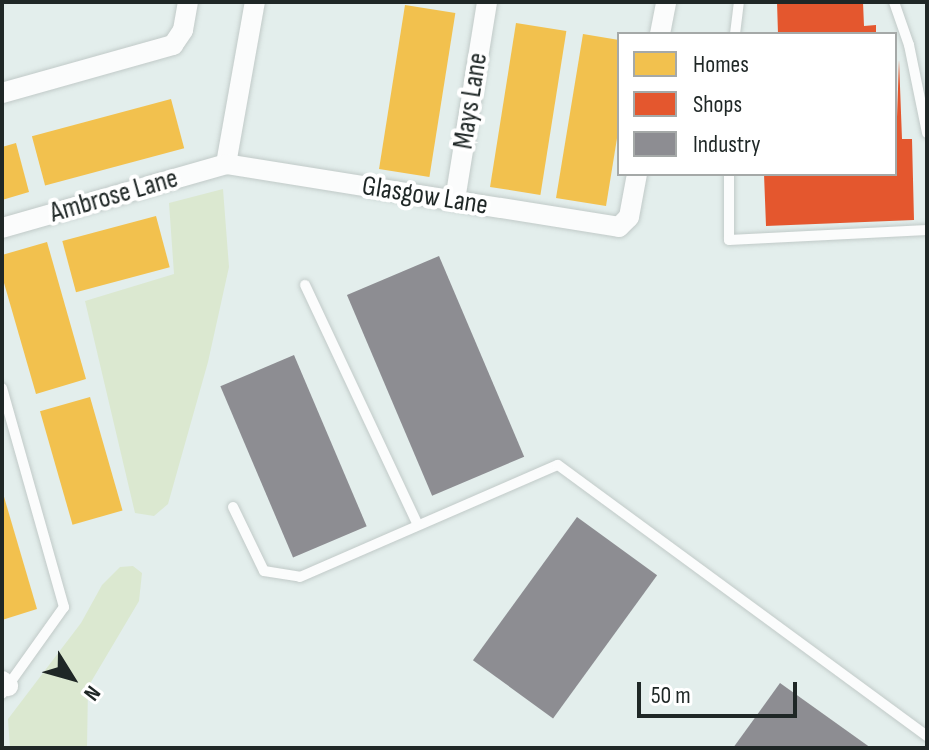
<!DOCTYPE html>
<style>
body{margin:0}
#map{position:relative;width:929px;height:750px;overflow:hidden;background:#e3eeec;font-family:"Sofia Sans Condensed",sans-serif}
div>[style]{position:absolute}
.green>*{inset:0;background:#dbe8d0}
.homes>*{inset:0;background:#f2c14e;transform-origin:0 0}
.shops>*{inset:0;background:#e4572e}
.industry>*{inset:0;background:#8d8d92;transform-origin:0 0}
.roads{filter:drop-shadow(0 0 2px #c1cac8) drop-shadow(0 0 2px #c1cac8)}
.lane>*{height:10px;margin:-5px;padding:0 5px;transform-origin:5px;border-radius:5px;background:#fbfcfc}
.street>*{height:20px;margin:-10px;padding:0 10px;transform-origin:10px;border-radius:10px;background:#fbfcfc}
span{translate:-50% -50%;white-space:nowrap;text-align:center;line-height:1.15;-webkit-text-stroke:8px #fff;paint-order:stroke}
.street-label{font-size:28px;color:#1f2726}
.frame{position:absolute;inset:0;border:4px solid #1f2726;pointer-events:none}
.legend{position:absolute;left:617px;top:32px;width:280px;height:144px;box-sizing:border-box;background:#fff;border:2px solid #a5a9a8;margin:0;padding:10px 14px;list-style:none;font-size:24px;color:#1f2726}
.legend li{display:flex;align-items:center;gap:16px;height:40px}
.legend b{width:40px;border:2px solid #a5a9a8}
.north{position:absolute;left:32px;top:638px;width:80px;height:80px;-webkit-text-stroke:6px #fff;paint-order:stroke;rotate:127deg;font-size:22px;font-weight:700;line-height:32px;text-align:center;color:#1f2726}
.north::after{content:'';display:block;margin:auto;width:28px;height:36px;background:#1f2726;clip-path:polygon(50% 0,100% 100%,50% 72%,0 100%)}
.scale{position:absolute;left:637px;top:682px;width:160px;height:36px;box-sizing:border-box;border:4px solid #1f2726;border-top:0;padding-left:10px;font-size:24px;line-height:28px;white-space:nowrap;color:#1f2726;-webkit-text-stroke:6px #fff;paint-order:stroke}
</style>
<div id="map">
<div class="green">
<div style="clip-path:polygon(223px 189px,229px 267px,208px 362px,168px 504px,154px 516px,135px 513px,85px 301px,174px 274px,169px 203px)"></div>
<div style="clip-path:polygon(133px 566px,142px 573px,139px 601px,88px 687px,87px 748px,10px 748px,8px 719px,81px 623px,102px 585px,120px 567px)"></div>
</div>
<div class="homes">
<div style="left:405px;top:5px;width:51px;height:166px;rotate:9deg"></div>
<div style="left:516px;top:23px;width:51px;height:166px;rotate:9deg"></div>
<div style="clip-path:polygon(583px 34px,619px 40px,619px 126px,606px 206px,556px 198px)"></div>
<div style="left:171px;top:99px;width:51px;height:144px;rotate:75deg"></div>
<div style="clip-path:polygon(16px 143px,29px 192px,2px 200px,2px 147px)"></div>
<div style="left:156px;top:216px;width:53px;height:97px;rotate:75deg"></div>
<div style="clip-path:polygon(47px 242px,86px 379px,36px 394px,2px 276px,2px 255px)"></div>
<div style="left:90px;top:397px;width:118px;height:52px;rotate:74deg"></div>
<div style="clip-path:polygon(2px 490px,37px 609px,2px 620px)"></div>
</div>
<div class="shops">
<div style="clip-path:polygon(777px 2px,863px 2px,864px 26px,876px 25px,876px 34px,778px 34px)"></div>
<div style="clip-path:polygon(899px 60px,902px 139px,912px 139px,914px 220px,766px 226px,764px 174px,895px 174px)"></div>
</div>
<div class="industry">
<div style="left:439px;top:256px;width:218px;height:100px;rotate:67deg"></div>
<div style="left:294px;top:355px;width:186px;height:80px;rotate:67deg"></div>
<div style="left:577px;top:517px;width:99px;height:177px;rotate:36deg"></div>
<div style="clip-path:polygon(780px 683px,871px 748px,733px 748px)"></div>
</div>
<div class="roads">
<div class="lane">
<div style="left:894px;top:2px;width:46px;rotate:70.8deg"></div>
<div style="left:909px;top:45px;width:90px;rotate:78.4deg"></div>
<div style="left:735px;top:34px;width:32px;rotate:-83deg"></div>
<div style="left:729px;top:174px;width:66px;rotate:90deg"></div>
<div style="left:729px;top:240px;width:198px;rotate:-2.9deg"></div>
<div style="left:305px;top:285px;width:265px;rotate:64.8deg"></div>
<div style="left:2px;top:388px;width:228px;rotate:74.2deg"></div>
<div style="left:64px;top:607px;width:107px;rotate:125.5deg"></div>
<div style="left:233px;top:507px;width:71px;rotate:64.2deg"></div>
<div style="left:264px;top:571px;width:36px;rotate:9deg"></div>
<div style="left:300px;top:577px;width:281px;rotate:-23.5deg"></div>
<div style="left:558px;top:465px;width:458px;rotate:36.3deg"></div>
</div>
<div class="street">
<div style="left:660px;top:34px;width:33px;rotate:-79deg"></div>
<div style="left:2px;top:93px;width:178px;rotate:-15.7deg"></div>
<div style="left:173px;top:45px;width:18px;rotate:-56deg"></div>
<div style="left:183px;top:30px;width:28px;rotate:-80deg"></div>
<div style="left:226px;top:164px;width:165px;rotate:-79.9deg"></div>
<div style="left:455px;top:200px;width:201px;rotate:-80.8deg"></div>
<div style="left:2px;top:228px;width:233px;rotate:-15.9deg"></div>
<div style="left:226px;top:164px;width:398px;rotate:9.1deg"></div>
<div style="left:619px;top:227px;width:14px;rotate:-45deg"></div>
<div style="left:629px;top:217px;width:44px;rotate:-79.5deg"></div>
<div style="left:2px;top:681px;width:8px;rotate:40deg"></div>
</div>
</div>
<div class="street-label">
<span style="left:471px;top:101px;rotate:-81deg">Mays Lane</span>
<span style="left:114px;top:196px;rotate:-16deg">Ambrose Lane</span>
<span style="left:425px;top:196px;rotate:9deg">Glasgow Lane</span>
</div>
<div class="frame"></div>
<ul class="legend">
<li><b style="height:22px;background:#f2c14e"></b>Homes</li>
<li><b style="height:22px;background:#e4572e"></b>Shops</li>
<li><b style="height:22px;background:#8d8d92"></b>Industry</li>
</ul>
<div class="north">N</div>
<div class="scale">50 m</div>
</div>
